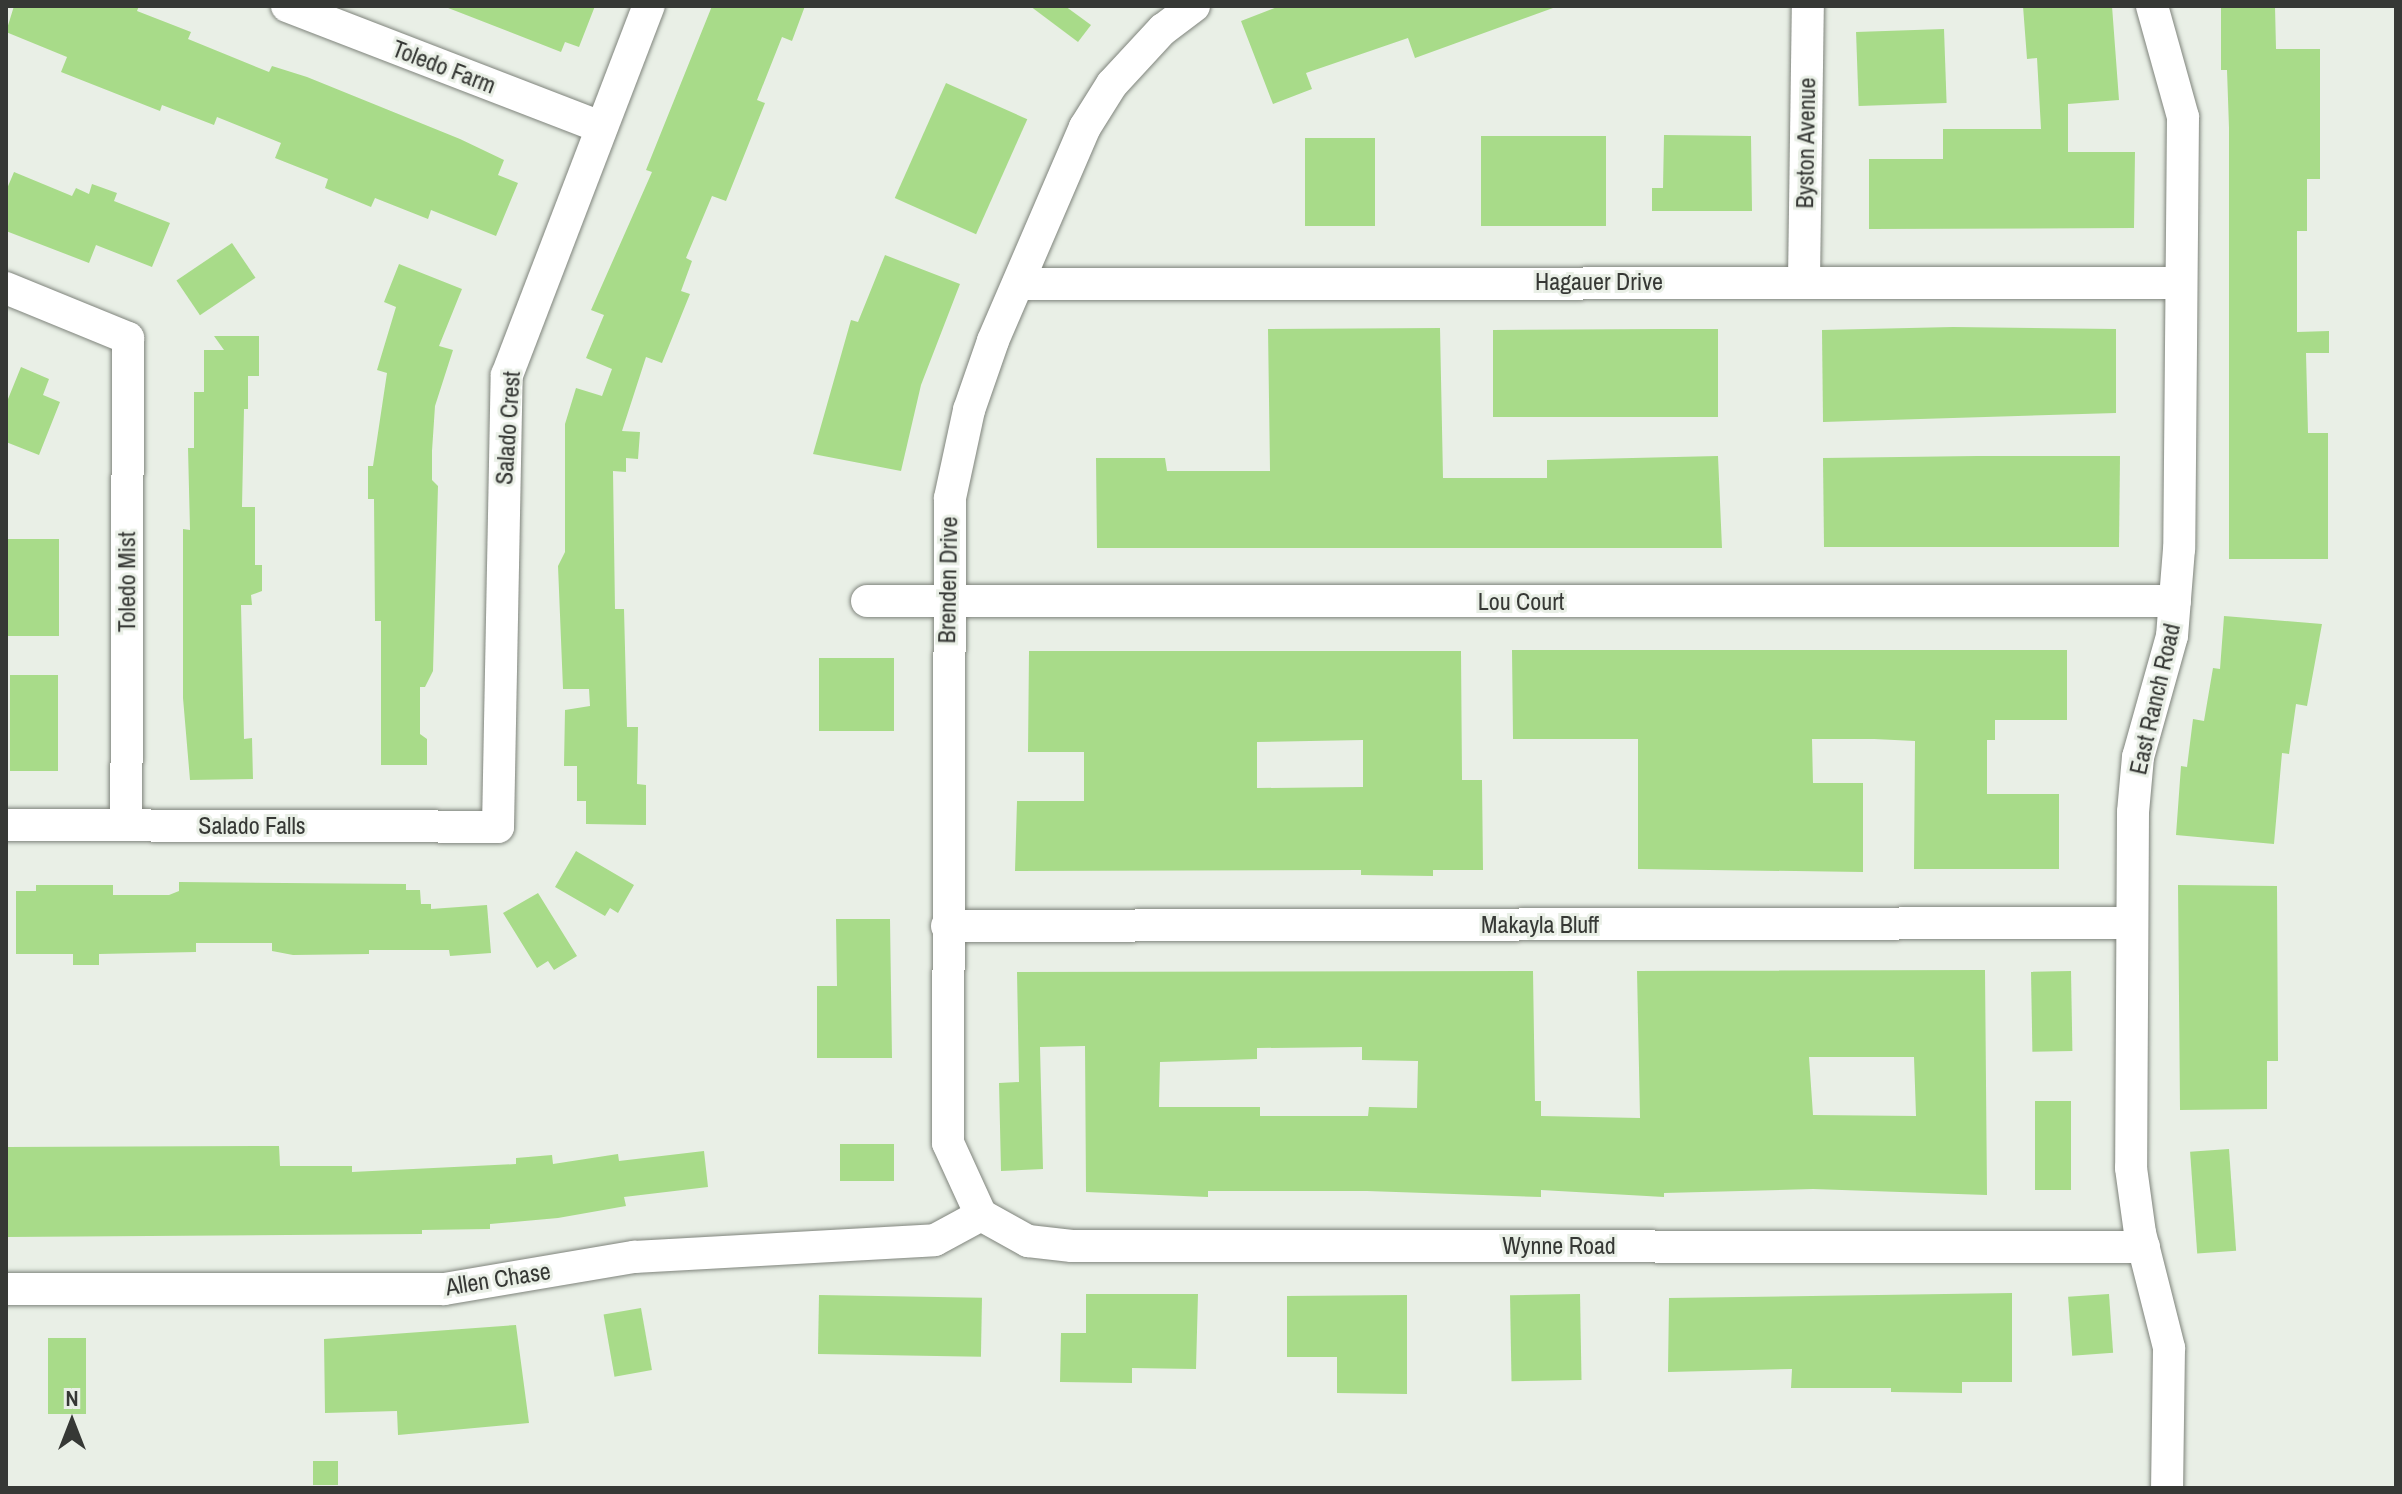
<!DOCTYPE html>
<style>
body{margin:0}
#map{position:relative;width:2402px;height:1494px;overflow:hidden;background:#e9efe6;font-family:"Archivo Narrow",sans-serif}
div>[style]{position:absolute}
.building>*{inset:0;background:#a8db89;transform-origin:0 0}
.roads{filter:drop-shadow(0 0 2px #7f847c) drop-shadow(0 0 2px #7f847c)}
.street>*{height:32px;margin:-16px;padding:0 16px;transform-origin:16px;border-radius:16px;background:#fff}
span{translate:-50% -50%;white-space:nowrap;text-align:center;line-height:1.15;-webkit-text-stroke:6px #e9efe6;paint-order:stroke}
.street-label{font-size:24px;color:#363835}
.frame{position:absolute;inset:0;border:8px solid #363835;pointer-events:none}
.north{position:absolute;left:32px;top:1382px;width:80px;height:80px;-webkit-text-stroke:6px #e9efe6;paint-order:stroke;rotate:0deg;font-size:22px;font-weight:700;line-height:32px;text-align:center;color:#363835}
.north::after{content:'';display:block;margin:auto;width:28px;height:36px;background:#363835;clip-path:polygon(50% 0,100% 100%,50% 72%,0 100%)}
</style>
<div id="map">
<div class="building">
<div style="clip-path:polygon(14px 6px,139px 6px,137px 11px,191px 32px,188px 39px,269px 72px,272px 66px,307px 77px,460px 139px,504px 160px,498px 175px,518px 183px,496px 236px,431px 210px,428px 219px,375px 198px,371px 207px,325px 188px,328px 179px,275px 158px,281px 143px,217px 117px,214px 125px,162px 105px,160px 111px,61px 72px,67px 57px,6px 32px)"></div>
<div style="clip-path:polygon(443px 6px,595px 6px,579px 47px,565px 42px,561px 52px)"></div>
<div style="clip-path:polygon(712px 6px,805px 6px,792px 41px,782px 37px,757px 100px,765px 103px,726px 201px,712px 196px,686px 258px,692px 261px,681px 291px,690px 294px,662px 363px,646px 357px,622px 431px,640px 432px,638px 459px,626px 458px,626px 472px,613px 471px,615px 609px,624px 609px,627px 727px,638px 727px,637px 784px,646px 785px,646px 825px,586px 824px,586px 801px,577px 801px,577px 766px,564px 766px,565px 710px,590px 706px,589px 689px,563px 689px,558px 566px,565px 552px,565px 424px,576px 388px,602px 396px,612px 369px,586px 358px,604px 315px,591px 310px,652px 172px,646px 170px)"></div>
<div style="clip-path:polygon(1030px 6px,1065px 6px,1091px 25px,1078px 42px)"></div>
<div style="clip-path:polygon(1280px 6px,1553px 6px,1553px 8px,1415px 58px,1408px 38px,1306px 73px,1312px 89px,1273px 104px,1241px 21px)"></div>
<div style="clip-path:polygon(2023px 6px,2112px 6px,2119px 100px,2068px 104px,2068px 152px,2135px 152px,2134px 228px,1869px 229px,1869px 159px,1943px 159px,1943px 129px,2041px 129px,2037px 58px,2027px 59px)"></div>
<div style="clip-path:polygon(2221px 6px,2275px 6px,2276px 49px,2320px 49px,2320px 179px,2307px 179px,2307px 231px,2297px 231px,2297px 332px,2329px 331px,2329px 353px,2306px 353px,2308px 433px,2328px 433px,2328px 559px,2229px 559px,2229px 128px,2227px 70px,2221px 70px)"></div>
<div style="left:1944px;top:29px;width:74px;height:88px;rotate:88deg"></div>
<div style="left:946px;top:83px;width:89px;height:126px;rotate:24deg"></div>
<div style="clip-path:polygon(1664px 135px,1751px 136px,1752px 211px,1652px 211px,1652px 188px,1663px 188px)"></div>
<div style="left:1481px;top:136px;width:125px;height:90px"></div>
<div style="left:1305px;top:138px;width:70px;height:88px"></div>
<div style="clip-path:polygon(14px 172px,72px 196px,76px 188px,89px 194px,92px 184px,117px 193px,114px 201px,170px 223px,152px 267px,96px 245px,89px 263px,6px 231px,6px 191px)"></div>
<div style="left:232px;top:243px;width:42px;height:67px;rotate:56deg"></div>
<div style="clip-path:polygon(885px 255px,960px 284px,921px 385px,901px 471px,813px 454px,851px 320px,858px 322px)"></div>
<div style="clip-path:polygon(399px 264px,462px 289px,439px 346px,453px 350px,435px 406px,432px 451px,432px 480px,438px 486px,433px 671px,425px 687px,420px 687px,420px 734px,427px 739px,427px 765px,381px 765px,381px 621px,375px 621px,374px 499px,368px 499px,368px 466px,373px 466px,387px 373px,377px 370px,396px 307px,384px 302px)"></div>
<div style="clip-path:polygon(1953px 327px,2116px 329px,2116px 413px,1823px 422px,1822px 330px)"></div>
<div style="clip-path:polygon(1440px 328px,1443px 478px,1547px 478px,1547px 460px,1718px 456px,1722px 548px,1097px 548px,1096px 458px,1165px 458px,1167px 471px,1270px 471px,1268px 329px)"></div>
<div style="clip-path:polygon(1666px 329px,1718px 329px,1718px 417px,1493px 417px,1493px 330px)"></div>
<div style="clip-path:polygon(214px 336px,259px 336px,259px 376px,248px 376px,248px 409px,244px 409px,242px 507px,255px 507px,255px 565px,262px 565px,262px 591px,251px 595px,252px 605px,241px 605px,244px 739px,252px 738px,253px 779px,190px 780px,183px 698px,183px 529px,190px 530px,188px 448px,194px 448px,194px 392px,204px 392px,204px 350px,224px 350px)"></div>
<div style="clip-path:polygon(21px 367px,49px 379px,43px 395px,60px 402px,39px 455px,6px 442px,6px 404px)"></div>
<div style="clip-path:polygon(1977px 456px,2120px 456px,2119px 547px,1824px 547px,1823px 458px)"></div>
<div style="left:6px;top:539px;width:53px;height:97px"></div>
<div style="clip-path:polygon(2224px 616px,2322px 624px,2307px 706px,2296px 704px,2289px 754px,2282px 753px,2274px 844px,2176px 835px,2181px 766px,2187px 767px,2193px 719px,2204px 721px,2213px 668px,2220px 669px)"></div>
<div style="clip-path:polygon(1512px 650px,2067px 650px,2067px 720px,1995px 720px,1995px 740px,1987px 740px,1987px 794px,2059px 794px,2059px 869px,1914px 869px,1915px 741px,1874px 739px,1812px 739px,1813px 783px,1863px 783px,1863px 872px,1638px 869px,1638px 739px,1513px 739px)"></div>
<div style="clip-path:polygon(evenodd,1029px 651px,1461px 651px,1462px 780px,1482px 780px,1483px 870px,1433px 870px,1433px 876px,1361px 875px,1361px 870px,1015px 871px,1017px 801px,1084px 801px,1084px 752px,1028px 752px,1029px 651px,1363px 740px,1363px 787px,1257px 788px,1257px 742px,1363px 740px)"></div>
<div style="left:819px;top:658px;width:75px;height:73px"></div>
<div style="left:10px;top:675px;width:48px;height:96px"></div>
<div style="clip-path:polygon(576px 851px,634px 885px,618px 913px,610px 908px,605px 916px,555px 887px)"></div>
<div style="clip-path:polygon(179px 882px,406px 884px,406px 890px,420px 890px,421px 904px,431px 904px,431px 909px,487px 905px,491px 953px,450px 956px,449px 950px,369px 950px,369px 954px,293px 955px,272px 951px,272px 943px,196px 943px,196px 952px,99px 954px,99px 965px,73px 965px,73px 954px,16px 954px,16px 891px,36px 891px,36px 885px,113px 885px,113px 895px,169px 895px,179px 891px)"></div>
<div style="clip-path:polygon(2178px 885px,2277px 886px,2278px 1061px,2267px 1061px,2267px 1109px,2180px 1110px)"></div>
<div style="clip-path:polygon(538px 893px,577px 956px,554px 970px,548px 961px,537px 968px,503px 913px)"></div>
<div style="clip-path:polygon(836px 919px,890px 919px,892px 1058px,817px 1058px,817px 986px,837px 986px)"></div>
<div style="clip-path:polygon(evenodd,1985px 970px,1987px 1195px,1813px 1189px,1664px 1193px,1664px 1197px,1541px 1190px,1541px 1197px,1367px 1191px,1208px 1191px,1208px 1197px,1086px 1192px,1085px 1046px,1040px 1047px,1043px 1169px,1001px 1171px,999px 1083px,1019px 1082px,1017px 972px,1533px 971px,1535px 1101px,1541px 1101px,1541px 1116px,1640px 1118px,1637px 971px,1985px 970px,1362px 1047px,1362px 1060px,1418px 1061px,1417px 1108px,1369px 1107px,1368px 1116px,1260px 1116px,1260px 1107px,1159px 1107px,1160px 1062px,1257px 1059px,1257px 1048px,1362px 1047px,1985px 970px,1809px 1057px,1914px 1057px,1916px 1116px,1813px 1115px,1809px 1057px)"></div>
<div style="left:2071px;top:971px;width:80px;height:40px;rotate:89deg"></div>
<div style="left:2035px;top:1101px;width:36px;height:89px"></div>
<div style="left:840px;top:1144px;width:54px;height:37px"></div>
<div style="clip-path:polygon(279px 1146px,280px 1166px,352px 1166px,352px 1172px,516px 1164px,516px 1158px,552px 1155px,553px 1164px,618px 1154px,619px 1161px,704px 1151px,708px 1187px,624px 1197px,626px 1206px,558px 1218px,490px 1224px,490px 1229px,422px 1230px,422px 1234px,6px 1237px,6px 1147px)"></div>
<div style="left:2229px;top:1149px;width:102px;height:39px;rotate:86deg"></div>
<div style="clip-path:polygon(2012px 1293px,2012px 1382px,1962px 1382px,1962px 1393px,1891px 1392px,1891px 1388px,1791px 1388px,1792px 1369px,1668px 1372px,1669px 1298px)"></div>
<div style="clip-path:polygon(1086px 1294px,1198px 1294px,1196px 1369px,1132px 1368px,1132px 1383px,1060px 1382px,1061px 1333px,1086px 1333px)"></div>
<div style="left:1580px;top:1294px;width:86px;height:70px;rotate:89deg"></div>
<div style="left:2109px;top:1294px;width:59px;height:41px;rotate:86deg"></div>
<div style="left:819px;top:1295px;width:163px;height:59px;rotate:1deg"></div>
<div style="clip-path:polygon(1407px 1295px,1407px 1394px,1337px 1393px,1337px 1357px,1287px 1357px,1287px 1296px)"></div>
<div style="left:641px;top:1308px;width:63px;height:38px;rotate:80deg"></div>
<div style="clip-path:polygon(516px 1325px,529px 1423px,398px 1435px,397px 1411px,325px 1413px,324px 1339px)"></div>
<div style="left:48px;top:1338px;width:38px;height:76px"></div>
<div style="left:313px;top:1461px;width:25px;height:24px"></div>
</div>
<div class="roads">
<div class="street">
<div style="left:287px;top:6px;width:337px;rotate:21.1deg"></div>
<div style="left:1194px;top:6px;width:39px;rotate:143deg"></div>
<div style="left:1163px;top:29px;width:75px;rotate:132.8deg"></div>
<div style="left:1112px;top:84px;width:51px;rotate:122.1deg"></div>
<div style="left:1085px;top:127px;width:233px;rotate:113.3deg"></div>
<div style="left:993px;top:341px;width:73px;rotate:109.2deg"></div>
<div style="left:969px;top:410px;width:90px;rotate:102.2deg"></div>
<div style="left:950px;top:498px;width:645px;rotate:90.18deg"></div>
<div style="left:948px;top:1143px;width:79px;rotate:65.4deg"></div>
<div style="left:981px;top:1215px;width:54px;rotate:29deg"></div>
<div style="left:1028px;top:1241px;width:44px;rotate:6.5deg"></div>
<div style="left:1072px;top:1246px;width:1072px;rotate:0.05deg"></div>
<div style="left:2152px;top:6px;width:115px;rotate:74.4deg"></div>
<div style="left:2183px;top:117px;width:432px;rotate:90.5deg"></div>
<div style="left:2179px;top:549px;width:87px;rotate:94.6deg"></div>
<div style="left:2172px;top:636px;width:126px;rotate:105.7deg"></div>
<div style="left:2138px;top:757px;width:55px;rotate:95.2deg"></div>
<div style="left:2133px;top:812px;width:356px;rotate:90.3deg"></div>
<div style="left:2131px;top:1168px;width:66px;rotate:82.1deg"></div>
<div style="left:2140px;top:1233px;width:119px;rotate:75.8deg"></div>
<div style="left:2169px;top:1348px;width:140px;rotate:90.8deg"></div>
<div style="left:1804px;top:281px;width:275px;rotate:-89.2deg"></div>
<div style="left:1018px;top:284px;width:1162px;rotate:-0.05deg"></div>
<div style="left:6px;top:288px;width:132px;rotate:22.3deg"></div>
<div style="left:128px;top:338px;width:487px;rotate:90.2deg"></div>
<div style="left:867px;top:601px;width:1308px"></div>
<div style="left:6px;top:825px;width:492px;rotate:0.2deg"></div>
<div style="left:498px;top:827px;width:452px;rotate:-88.9deg"></div>
<div style="left:507px;top:375px;width:395px;rotate:-69deg"></div>
<div style="left:947px;top:926px;width:1185px;rotate:-0.15deg"></div>
<div style="left:6px;top:1289px;width:438px"></div>
<div style="left:444px;top:1289px;width:193px;rotate:-9.6deg"></div>
<div style="left:634px;top:1257px;width:301px;rotate:-3.2deg"></div>
<div style="left:935px;top:1240px;width:52px;rotate:-28.5deg"></div>
</div>
</div>
<div class="street-label">
<span style="left:444px;top:67px;rotate:21deg">Toledo Farm</span>
<span style="left:1806px;top:143px;rotate:-89deg">Byston Avenue</span>
<span style="left:1599px;top:282px">Hagauer Drive</span>
<span style="left:508px;top:428px;rotate:-86deg">Salado Crest</span>
<span style="left:948px;top:580px;rotate:-89deg">Brenden Drive</span>
<span style="left:127px;top:582px;rotate:-90deg">Toledo Mist</span>
<span style="left:1521px;top:602px">Lou Court</span>
<span style="left:2155px;top:699px;rotate:-77deg">East Ranch Road</span>
<span style="left:252px;top:826px">Salado Falls</span>
<span style="left:1540px;top:925px">Makayla Bluff</span>
<span style="left:1559px;top:1246px">Wynne Road</span>
<span style="left:498px;top:1279px;rotate:-9deg">Allen Chase</span>
</div>
<div class="frame"></div>
<div class="north">N</div>
</div>
